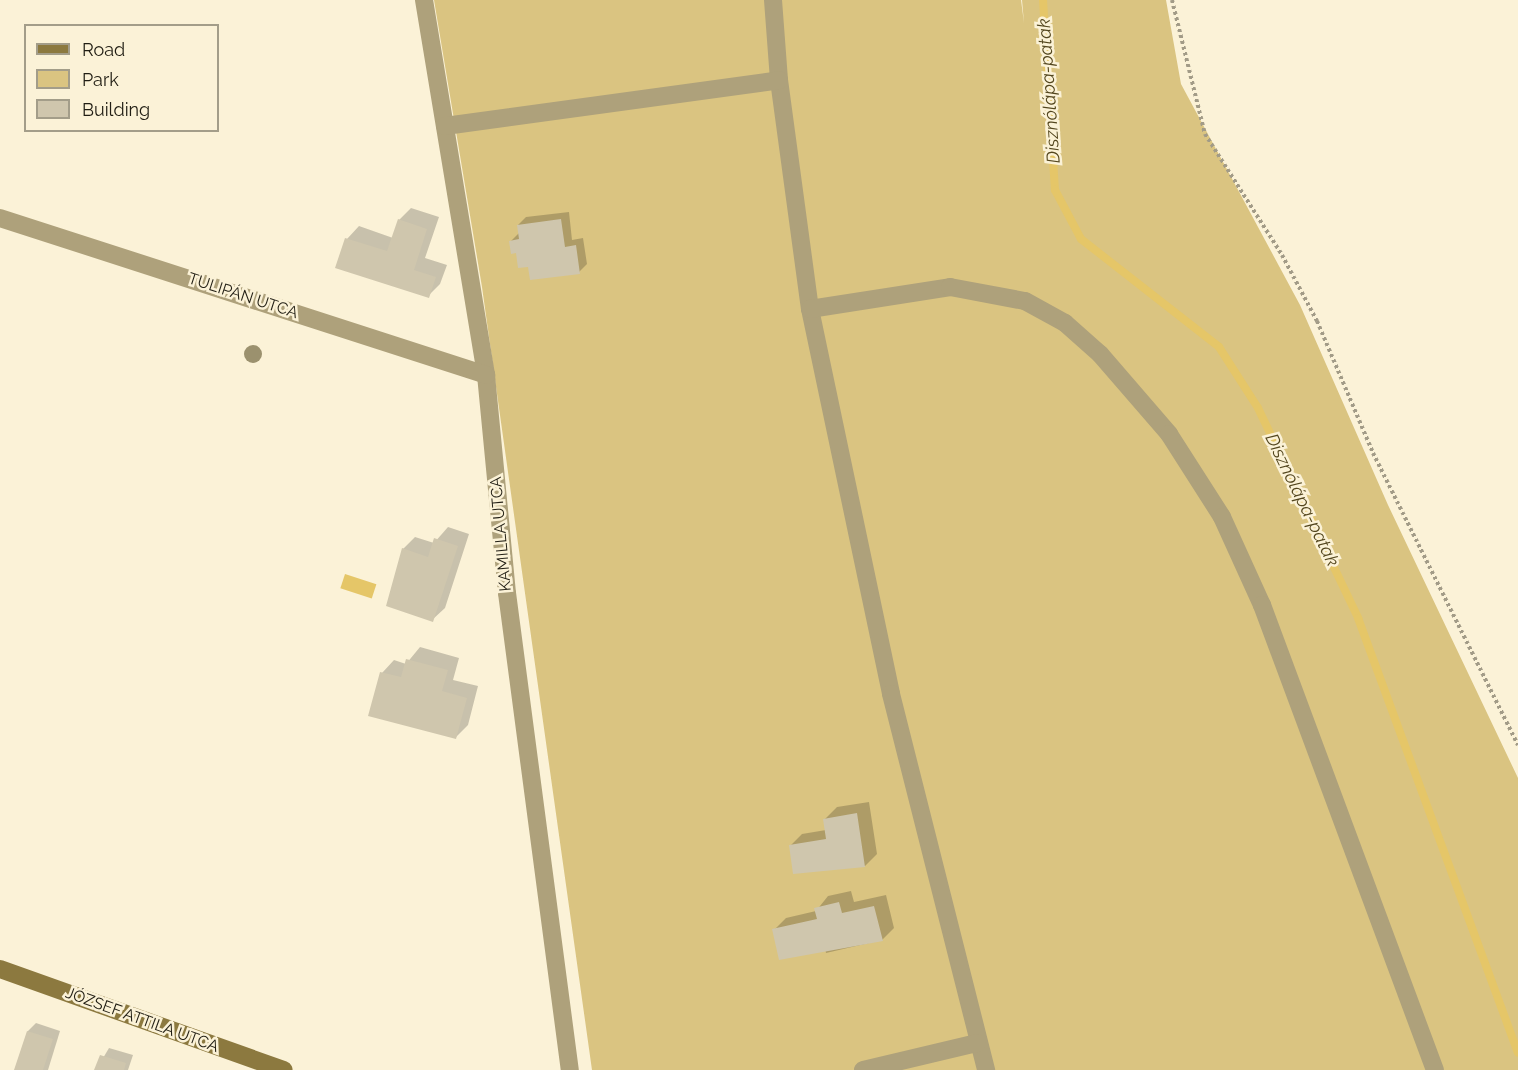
<!DOCTYPE html>
<meta charset="utf-8">
<style>
body{margin:0}
#map{position:relative;width:1518px;height:1070px;overflow:hidden;background:#fbf2d7;font-family:Raleway,sans-serif}
div>[style]{position:absolute}
.green>*{inset:0;background:#dac481}
.water>*{inset:0;background:#e5c668;transform-origin:0 0}
.shadow>*{inset:0;background:#0003}
.stream>*{height:8px;margin:-4px;padding:0 4px;transform-origin:4px;border-radius:4px;background:#e5c668}
.building>*{inset:0;background:#cfc6ad}
.path>*{height:4px;margin-top:-2px;transform-origin:0;background:repeating-linear-gradient(90deg,#a29b87 0 3px,transparent 0 6px)}
.street>*{height:18px;margin:-9px;padding:0 9px;transform-origin:9px;border-radius:9px;background:#aea17b}
.secondary>*{height:18px;margin:-9px;padding:0 9px;transform-origin:9px;border-radius:9px;background:#8c793f}
.trees>*{width:18px;height:18px;margin:-9px;border-radius:50%;background:#9b916e}
span{translate:-50% -50%;white-space:nowrap;text-align:center;line-height:1.15;-webkit-text-stroke:5px #fbf2d7;paint-order:stroke}
.street-label{font-size:16px;color:#201d13}
.water-label{font-size:18px;color:#53461e;font-style:italic}
.legend{position:absolute;left:24px;top:24px;width:195px;height:108px;box-sizing:border-box;background:#fbf2d7;border:2px solid #a39d89;margin:0;padding:8px 10px;list-style:none;font-size:18px;color:#201d13}
.legend li{display:flex;align-items:center;gap:12px;height:30px}
.legend b{width:30px;border:2px solid #a39d89}
</style>
<div id="map">
<div class="green">
<div style="clip-path:polygon(434px 0,1021px 0,1024px 23px,1022px 0,1166px 0,1181px 84px,1300px 305px,1388px 505px,1518px 778px,1518px 1070px,592px 1070px,482px 287px)"></div>
</div>
<div class="water">
<div style="left:345px;top:574px;width:33px;height:15px;rotate:18deg"></div>
</div>
<div class="shadow">
<div style="clip-path:polygon(411px 208px,439px 217px,425px 258px,447px 265px,440px 284px,428px 296px,347px 239px,359px 226px,393px 238px,399px 220px)"></div>
<div style="clip-path:polygon(569px 212px,572px 240px,583px 238px,587px 264px,579px 272px,529px 265px,511px 241px,519px 233px,518px 225px,526px 217px)"></div>
<div style="clip-path:polygon(448px 527px,469px 534px,445px 608px,432px 620px,403px 549px,415px 537px,434px 543px)"></div>
<div style="clip-path:polygon(420px 647px,459px 658px,453px 680px,478px 686px,468px 725px,456px 737px,382px 673px,394px 660px,406px 664px)"></div>
<div style="clip-path:polygon(869px 802px,877px 854px,865px 866px,790px 846px,802px 834px,826px 830px,825px 819px,837px 807px)"></div>
<div style="clip-path:polygon(851px 891px,854px 902px,886px 895px,894px 928px,882px 940px,826px 953px,825px 948px,774px 930px,786px 918px,816px 911px,828px 896px)"></div>
<div style="clip-path:polygon(36px 1023px,60px 1031px,48px 1070px,15px 1070px,28px 1031px)"></div>
<div style="clip-path:polygon(109px 1048px,133px 1055px,128px 1070px,96px 1070px)"></div>
</div>
<div class="stream">
<div style="left:1043px;top:0;width:190px;rotate:86.4deg"></div>
<div style="left:1055px;top:190px;width:55px;rotate:62deg"></div>
<div style="left:1081px;top:239px;width:175px;rotate:38deg"></div>
<div style="left:1219px;top:347px;width:72px;rotate:57.4deg"></div>
<div style="left:1258px;top:408px;width:233px;rotate:64.5deg"></div>
<div style="left:1358px;top:618px;width:463px;rotate:69.8deg"></div>
</div>
<div class="building">
<div style="clip-path:polygon(398px 219px,427px 229px,414px 270px,436px 277px,429px 298px,335px 268px,345px 238px,387px 251px)"></div>
<div style="clip-path:polygon(561px 219px,565px 247px,576px 245px,580px 274px,530px 280px,528px 267px,518px 268px,516px 253px,511px 254px,509px 241px,519px 239px,517px 225px)"></div>
<div style="clip-path:polygon(434px 538px,458px 546px,433px 622px,386px 606px,402px 548px,428px 557px)"></div>
<div style="clip-path:polygon(406px 659px,448px 670px,442px 691px,467px 698px,456px 739px,368px 716px,380px 672px,401px 677px)"></div>
<div style="clip-path:polygon(857px 813px,865px 867px,793px 874px,789px 845px,826px 839px,823px 819px)"></div>
<div style="clip-path:polygon(839px 902px,842px 913px,874px 906px,883px 941px,779px 960px,772px 929px,817px 919px,814px 908px)"></div>
<div style="clip-path:polygon(27px 1031px,53px 1039px,43px 1070px,14px 1070px)"></div>
<div style="clip-path:polygon(100px 1055px,126px 1063px,124px 1070px,94px 1070px)"></div>
</div>
<div class="path">
<div style="left:1172px;top:0;width:138px;rotate:76.2deg"></div>
<div style="left:1205px;top:134px;width:143px;rotate:57.5deg"></div>
<div style="left:1282px;top:255px;width:75px;rotate:62.1deg"></div>
<div style="left:1317px;top:321px;width:143px;rotate:67deg"></div>
<div style="left:1373px;top:453px;width:326px;rotate:63.6deg"></div>
</div>
<div class="street">
<div style="left:424px;top:0;width:380px;rotate:80.6deg"></div>
<div style="left:486px;top:375px;width:219px;rotate:84.5deg"></div>
<div style="left:507px;top:593px;width:481px;rotate:82.5deg"></div>
<div style="left:773px;top:0;width:80px;rotate:85.7deg"></div>
<div style="left:779px;top:80px;width:231px;rotate:82.3deg"></div>
<div style="left:810px;top:309px;width:393px;rotate:78.1deg"></div>
<div style="left:891px;top:694px;width:388px;rotate:75.8deg"></div>
<div style="left:445px;top:126px;width:337px;rotate:-7.8deg"></div>
<div style="left:0;top:218px;width:511px;rotate:17.9deg"></div>
<div style="left:810px;top:309px;width:142px;rotate:-8.9deg"></div>
<div style="left:950px;top:287px;width:76px;rotate:10.6deg"></div>
<div style="left:1025px;top:301px;width:46px;rotate:28.8deg"></div>
<div style="left:1065px;top:323px;width:47px;rotate:41.5deg"></div>
<div style="left:1100px;top:354px;width:106px;rotate:49.2deg"></div>
<div style="left:1169px;top:434px;width:98px;rotate:57.4deg"></div>
<div style="left:1222px;top:517px;width:97px;rotate:65.6deg"></div>
<div style="left:1262px;top:605px;width:496px;rotate:69.6deg"></div>
<div style="left:863px;top:1070px;width:117px;rotate:-13.3deg"></div>
</div>
<div class="secondary">
<div style="left:0;top:969px;width:301px;rotate:19.6deg"></div>
</div>
<div class="trees">
<div style="left:253px;top:354px"></div>
</div>
<div class="street-label">
<span style="left:243px;top:296px;rotate:18deg">TULIPÁN UTCA</span>
<span style="left:501px;top:534px;rotate:-95deg">KAMILLA UTCA</span>
<span style="left:142px;top:1020px;rotate:20deg">JÓZSEF ATTILA UTCA</span>
</div>
<div class="water-label">
<span style="left:1049px;top:91px;rotate:-94deg">Disznólápa-patak</span>
<span style="left:1302px;top:500px;rotate:64deg">Disznólápa-patak</span>
</div>
<ul class="legend">
<li><b style="height:8px;background:#8c793f"></b>Road</li>
<li><b style="height:16px;background:#dac481"></b>Park</li>
<li><b style="height:16px;background:#cfc6ad"></b>Building</li>
</ul>
</div>
